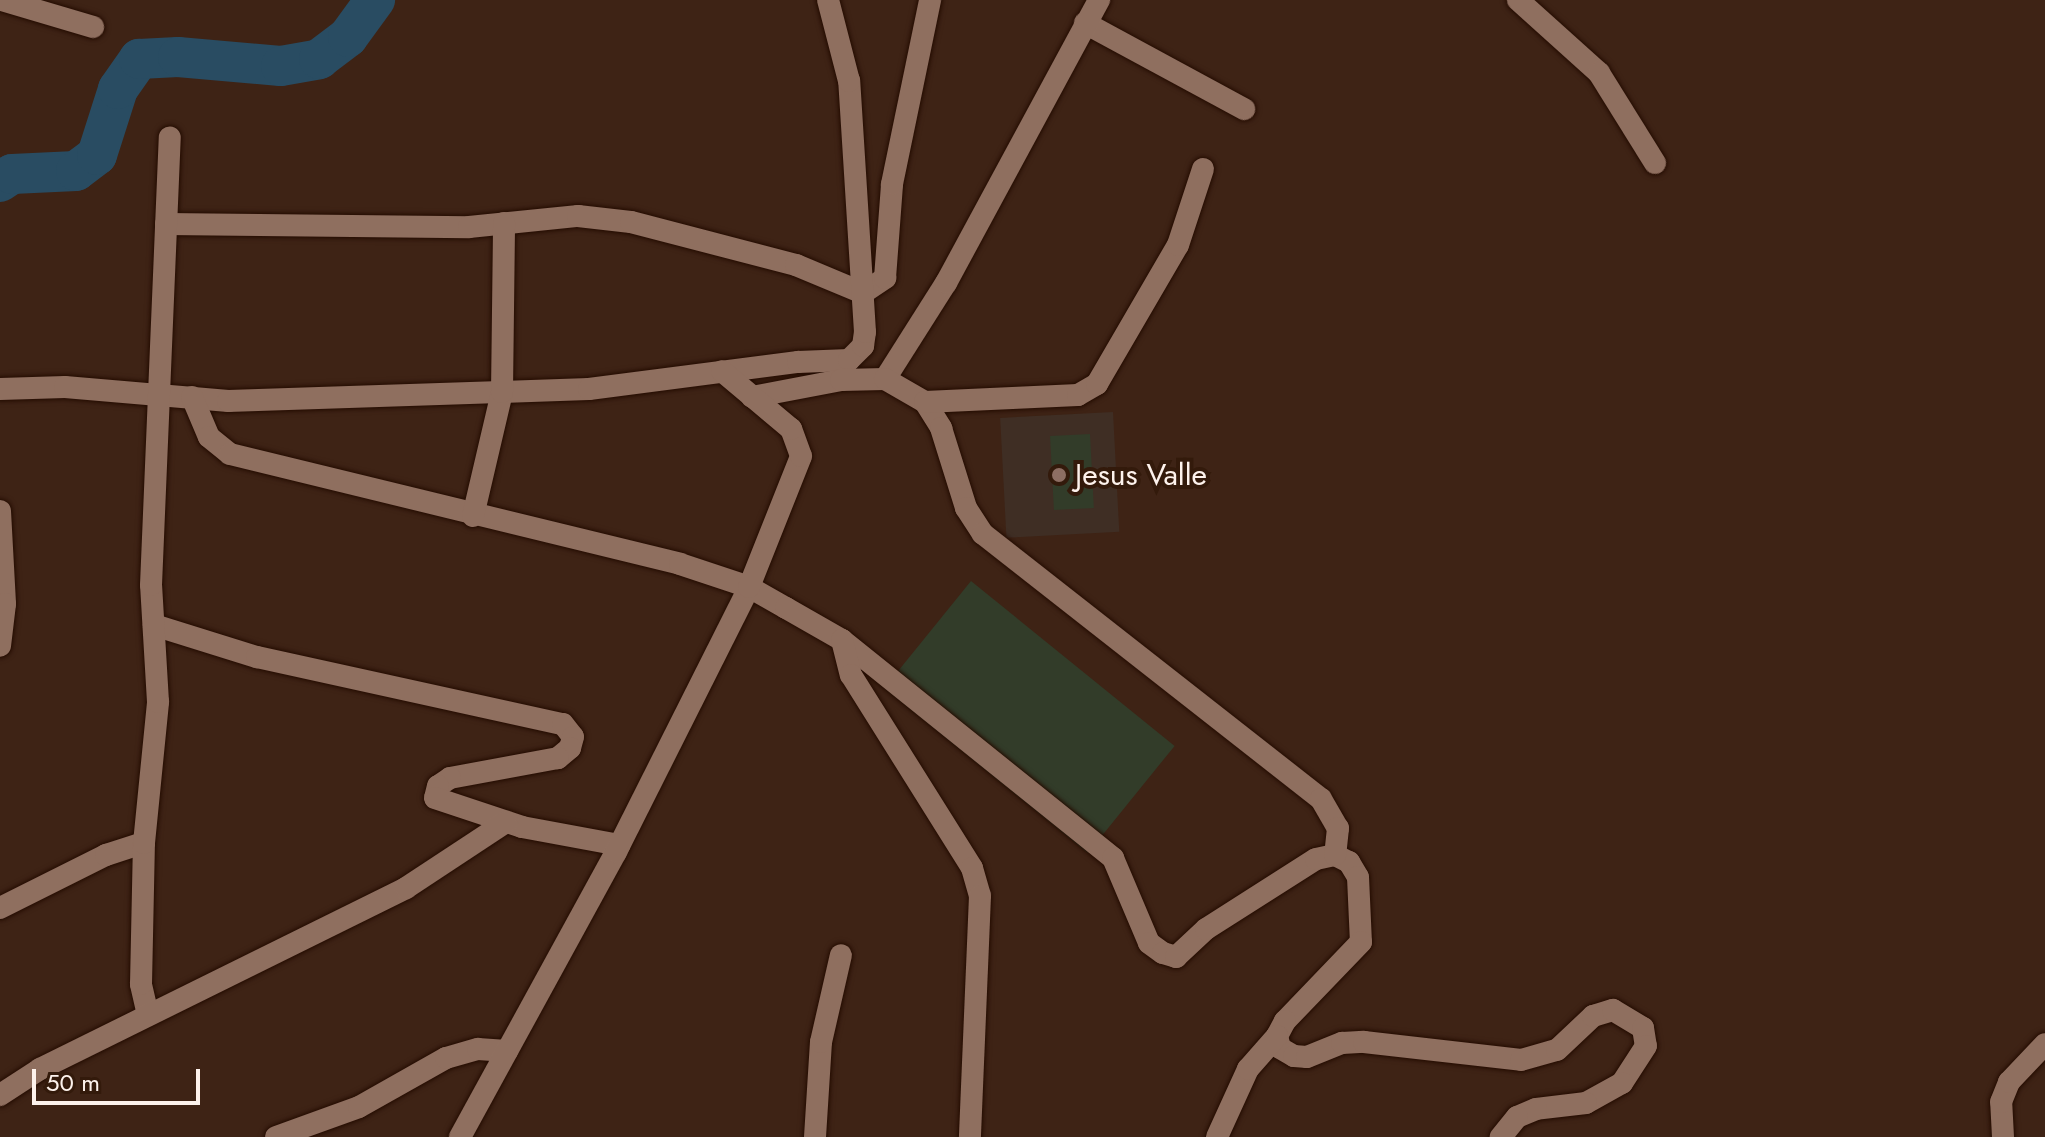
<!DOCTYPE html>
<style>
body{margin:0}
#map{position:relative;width:2045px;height:1137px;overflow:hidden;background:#3e2315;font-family:Jost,sans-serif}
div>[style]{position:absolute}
.education>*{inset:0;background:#3f2e24;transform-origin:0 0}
.green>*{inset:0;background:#323c29;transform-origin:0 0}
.river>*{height:40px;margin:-20px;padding:0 20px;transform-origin:20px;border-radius:20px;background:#294c62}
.roads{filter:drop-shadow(0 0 2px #240c01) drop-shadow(0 0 2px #240c01)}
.minor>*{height:22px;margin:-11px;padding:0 11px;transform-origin:11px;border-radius:11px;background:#8f6f5f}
.dots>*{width:22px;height:22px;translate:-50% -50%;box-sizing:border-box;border:4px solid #331a0b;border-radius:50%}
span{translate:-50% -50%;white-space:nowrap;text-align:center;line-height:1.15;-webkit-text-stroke:8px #331a0b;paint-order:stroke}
.poi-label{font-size:30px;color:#fdf2ec}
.left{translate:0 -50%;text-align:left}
.scale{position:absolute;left:32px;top:1069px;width:168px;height:36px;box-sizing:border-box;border:4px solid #fdf2ec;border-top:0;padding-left:10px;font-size:24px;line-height:28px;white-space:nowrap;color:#fdf2ec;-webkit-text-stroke:6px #331a0b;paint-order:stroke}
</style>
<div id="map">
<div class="education">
<div style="left:1113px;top:412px;width:120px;height:113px;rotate:87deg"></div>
</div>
<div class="green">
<div style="left:1090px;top:434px;width:74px;height:40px;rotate:87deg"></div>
<div style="left:971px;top:581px;width:262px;height:138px;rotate:39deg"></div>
</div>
<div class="river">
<div style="left:0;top:182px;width:14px;rotate:-34deg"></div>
<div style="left:12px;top:174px;width:64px;rotate:-2.7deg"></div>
<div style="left:76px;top:171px;width:26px;rotate:-37deg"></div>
<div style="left:97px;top:155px;width:69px;rotate:-72.3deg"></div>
<div style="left:118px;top:89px;width:37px;rotate:-55deg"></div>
<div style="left:139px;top:59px;width:39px;rotate:-3deg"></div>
<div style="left:178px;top:57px;width:103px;rotate:5deg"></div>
<div style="left:281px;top:66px;width:39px;rotate:-10deg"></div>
<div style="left:319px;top:59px;width:36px;rotate:-37deg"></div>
<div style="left:348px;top:37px;width:46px;rotate:-53.9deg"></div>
</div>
<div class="roads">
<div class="minor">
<div style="left:2px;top:0;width:95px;rotate:16.5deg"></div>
<div style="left:1518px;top:0;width:109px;rotate:42deg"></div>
<div style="left:1599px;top:73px;width:106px;rotate:58.1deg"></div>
<div style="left:1085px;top:23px;width:181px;rotate:28.4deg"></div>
<div style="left:166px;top:224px;width:303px;rotate:0.6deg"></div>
<div style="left:469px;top:227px;width:110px;rotate:-5.8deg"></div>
<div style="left:578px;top:216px;width:53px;rotate:6.5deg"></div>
<div style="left:631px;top:222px;width:171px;rotate:14.6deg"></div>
<div style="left:796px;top:265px;width:73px;rotate:22.7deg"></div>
<div style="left:863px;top:293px;width:27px;rotate:-34deg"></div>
<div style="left:885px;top:278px;width:94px;rotate:-85.7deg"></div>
<div style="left:892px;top:184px;width:188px;rotate:-78.3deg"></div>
<div style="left:885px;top:379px;width:114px;rotate:-57.6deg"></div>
<div style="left:946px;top:283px;width:322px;rotate:-61.6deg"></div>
<div style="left:0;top:389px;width:65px;rotate:-1.8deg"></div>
<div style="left:65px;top:387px;width:164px;rotate:4.9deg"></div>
<div style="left:228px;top:401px;width:274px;rotate:-1.9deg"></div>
<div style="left:502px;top:392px;width:87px;rotate:-2deg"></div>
<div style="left:589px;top:389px;width:211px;rotate:-7.4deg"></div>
<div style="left:798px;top:362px;width:51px;rotate:-2.2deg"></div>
<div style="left:849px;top:360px;width:20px;rotate:-45deg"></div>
<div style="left:863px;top:346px;width:14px;rotate:-82deg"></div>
<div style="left:865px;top:332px;width:252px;rotate:-93.6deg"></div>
<div style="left:849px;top:81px;width:84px;rotate:-104.5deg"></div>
<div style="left:192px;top:397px;width:43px;rotate:67deg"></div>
<div style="left:209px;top:437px;width:27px;rotate:39deg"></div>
<div style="left:230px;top:454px;width:463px;rotate:13.7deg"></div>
<div style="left:680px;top:564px;width:73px;rotate:18.4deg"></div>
<div style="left:749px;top:587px;width:43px;rotate:29.6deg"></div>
<div style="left:786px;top:608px;width:64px;rotate:29.7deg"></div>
<div style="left:842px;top:640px;width:348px;rotate:38.8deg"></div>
<div style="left:1113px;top:858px;width:92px;rotate:67deg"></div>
<div style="left:1149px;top:943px;width:17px;rotate:36deg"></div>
<div style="left:1163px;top:953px;width:14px;rotate:17deg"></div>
<div style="left:1176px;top:957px;width:41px;rotate:-43deg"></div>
<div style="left:1206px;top:929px;width:130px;rotate:-32.5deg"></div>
<div style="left:1316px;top:859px;width:19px;rotate:-12deg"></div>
<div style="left:1335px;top:855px;width:16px;rotate:27deg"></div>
<div style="left:1349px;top:862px;width:17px;rotate:59deg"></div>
<div style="left:1358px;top:877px;width:65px;rotate:87.4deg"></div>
<div style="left:1361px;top:942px;width:110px;rotate:133.9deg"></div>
<div style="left:1285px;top:1021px;width:17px;rotate:118deg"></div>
<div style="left:1277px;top:1036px;width:12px;rotate:76deg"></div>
<div style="left:1280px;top:1048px;width:16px;rotate:30deg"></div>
<div style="left:1294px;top:1056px;width:13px;rotate:4deg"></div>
<div style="left:1307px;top:1057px;width:38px;rotate:-22deg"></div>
<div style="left:1342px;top:1043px;width:22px;rotate:-3deg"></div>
<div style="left:1364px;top:1042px;width:158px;rotate:6.5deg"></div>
<div style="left:1521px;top:1060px;width:37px;rotate:-16deg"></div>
<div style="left:1557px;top:1050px;width:50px;rotate:-43.4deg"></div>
<div style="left:1593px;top:1016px;width:21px;rotate:-17deg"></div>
<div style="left:1613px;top:1010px;width:35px;rotate:31deg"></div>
<div style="left:1643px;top:1028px;width:18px;rotate:81deg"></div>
<div style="left:1646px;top:1046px;width:44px;rotate:123deg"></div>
<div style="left:1622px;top:1083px;width:41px;rotate:150.9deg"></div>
<div style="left:1586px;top:1103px;width:50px;rotate:173.2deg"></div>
<div style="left:1536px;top:1109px;width:21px;rotate:157deg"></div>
<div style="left:1517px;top:1117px;width:26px;rotate:129deg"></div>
<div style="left:752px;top:397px;width:91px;rotate:-10.8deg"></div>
<div style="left:841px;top:380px;width:44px;rotate:-1.3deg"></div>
<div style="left:885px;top:379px;width:46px;rotate:29.9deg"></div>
<div style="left:925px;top:402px;width:31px;rotate:58deg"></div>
<div style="left:941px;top:428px;width:84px;rotate:72.6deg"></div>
<div style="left:966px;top:508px;width:31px;rotate:57deg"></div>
<div style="left:983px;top:534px;width:429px;rotate:38.1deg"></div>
<div style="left:1321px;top:799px;width:34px;rotate:60deg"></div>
<div style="left:1338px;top:828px;width:27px;rotate:96deg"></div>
<div style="left:925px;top:402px;width:153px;rotate:-2.6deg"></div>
<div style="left:1078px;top:395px;width:22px;rotate:-30deg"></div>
<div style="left:1097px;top:384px;width:161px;rotate:-59.8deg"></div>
<div style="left:1178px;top:245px;width:80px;rotate:-71.8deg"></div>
<div style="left:0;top:511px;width:93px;rotate:86.9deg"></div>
<div style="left:5px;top:604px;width:42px;rotate:96.8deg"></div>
<div style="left:473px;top:516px;width:127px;rotate:-76.8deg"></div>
<div style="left:502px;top:392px;width:169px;rotate:-89.3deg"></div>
<div style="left:154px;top:625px;width:108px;rotate:17.3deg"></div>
<div style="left:257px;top:657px;width:313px;rotate:12.4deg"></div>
<div style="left:563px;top:724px;width:16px;rotate:52deg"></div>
<div style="left:573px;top:737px;width:11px;rotate:105deg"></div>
<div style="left:570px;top:748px;width:16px;rotate:140deg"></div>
<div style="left:558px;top:758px;width:110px;rotate:169.5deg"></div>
<div style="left:450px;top:778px;width:14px;rotate:146deg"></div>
<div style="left:438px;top:786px;width:12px;rotate:104deg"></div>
<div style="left:435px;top:798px;width:92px;rotate:18.4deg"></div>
<div style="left:522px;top:827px;width:99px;rotate:10.5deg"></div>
<div style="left:842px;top:640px;width:36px;rotate:76deg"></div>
<div style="left:851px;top:675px;width:228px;rotate:57.9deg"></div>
<div style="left:972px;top:868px;width:29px;rotate:74deg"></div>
<div style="left:980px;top:896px;width:241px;rotate:92.4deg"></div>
<div style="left:0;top:908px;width:119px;rotate:-26.6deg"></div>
<div style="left:106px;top:855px;width:40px;rotate:-18deg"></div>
<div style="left:148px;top:1015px;width:32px;rotate:-103deg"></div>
<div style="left:141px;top:984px;width:141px;rotate:-88.8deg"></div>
<div style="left:144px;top:843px;width:142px;rotate:-84.3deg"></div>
<div style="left:158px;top:702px;width:117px;rotate:-93.4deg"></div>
<div style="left:151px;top:585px;width:448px;rotate:-87.6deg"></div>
<div style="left:0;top:1095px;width:48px;rotate:-33deg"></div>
<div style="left:40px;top:1069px;width:408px;rotate:-26.3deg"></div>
<div style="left:406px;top:888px;width:120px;rotate:-33.4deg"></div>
<div style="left:276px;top:1137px;width:88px;rotate:-19.9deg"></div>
<div style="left:359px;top:1107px;width:100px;rotate:-29.4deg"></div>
<div style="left:446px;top:1058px;width:33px;rotate:-16deg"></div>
<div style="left:478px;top:1049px;width:29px;rotate:4deg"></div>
<div style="left:460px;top:1137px;width:325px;rotate:-61.3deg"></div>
<div style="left:616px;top:852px;width:297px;rotate:-63.3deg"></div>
<div style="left:749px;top:587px;width:141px;rotate:-68.3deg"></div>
<div style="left:801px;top:456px;width:29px;rotate:-110deg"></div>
<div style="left:791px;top:429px;width:90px;rotate:-140deg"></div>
<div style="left:815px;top:1137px;width:95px;rotate:-86.4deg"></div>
<div style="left:821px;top:1042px;width:89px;rotate:-77.1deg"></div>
<div style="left:1217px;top:1137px;width:75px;rotate:-65.5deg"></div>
<div style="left:1248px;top:1069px;width:44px;rotate:-48.7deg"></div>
<div style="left:2003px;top:1137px;width:35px;rotate:-93deg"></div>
<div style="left:2001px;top:1102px;width:22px;rotate:-68deg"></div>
<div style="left:2009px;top:1082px;width:52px;rotate:-46.5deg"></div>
</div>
</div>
<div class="dots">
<div style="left:1059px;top:475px;background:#8d6e63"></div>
</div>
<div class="poi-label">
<span class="left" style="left:1075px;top:475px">Jesus Valle</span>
</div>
<div class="scale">50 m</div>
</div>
